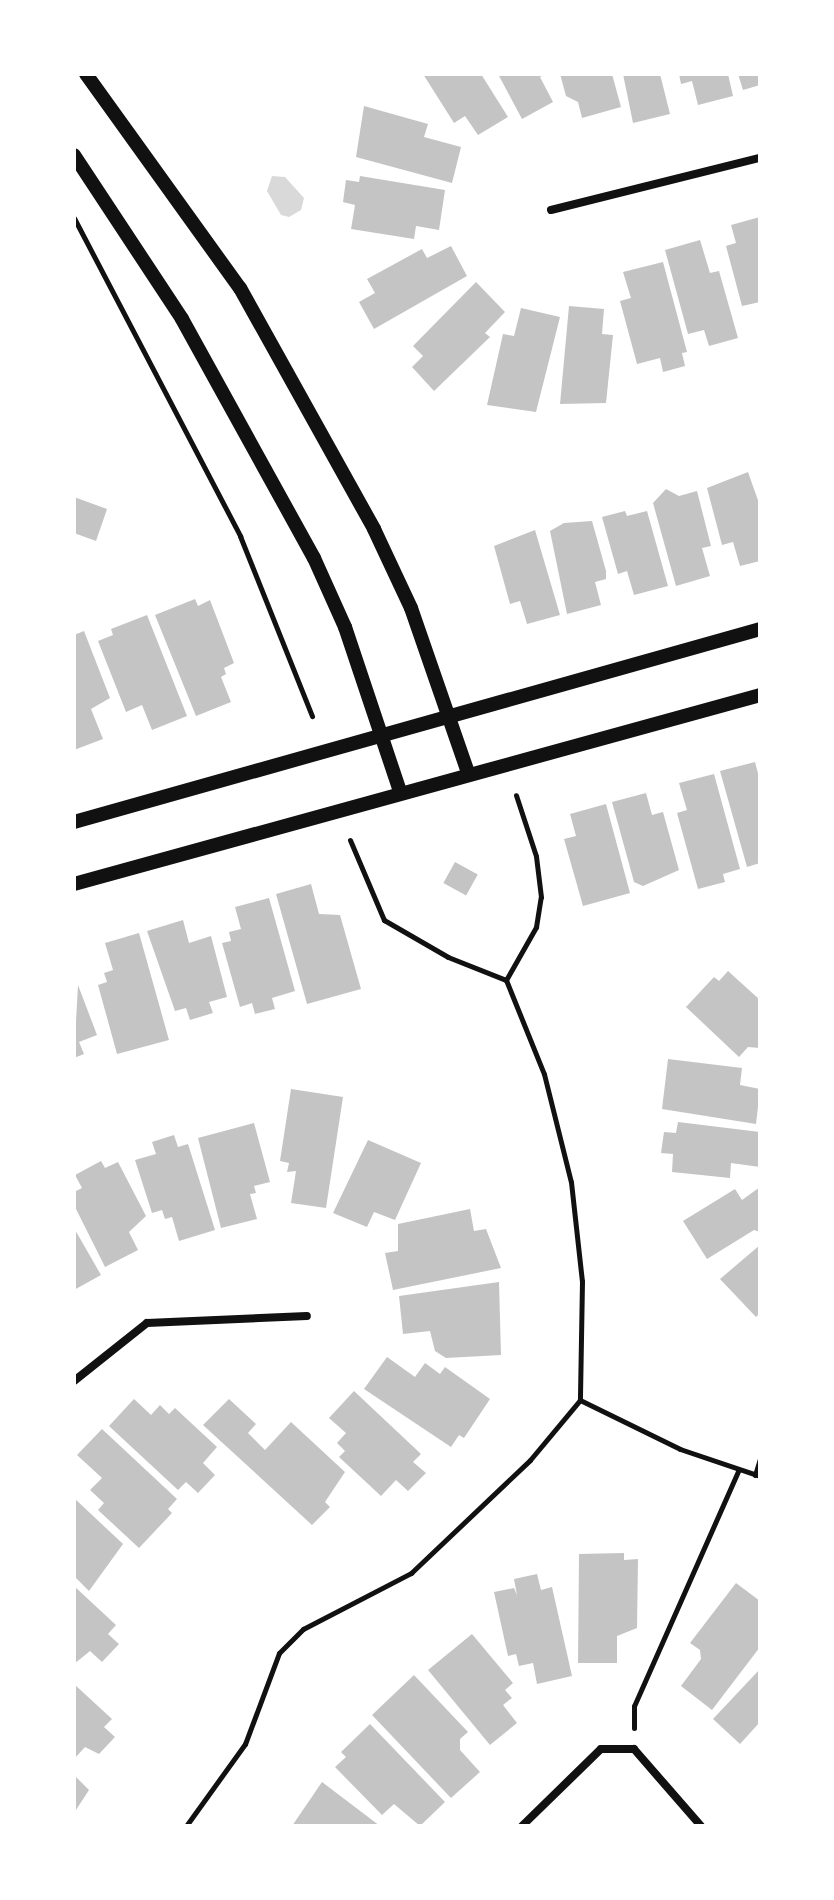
<!DOCTYPE html>
<style>
body{margin:0}
#map{position:relative;width:834px;height:1900px;overflow:hidden;background:#fff;font-family:"Fira Sans Condensed",sans-serif}
div>[style]{position:absolute}
.water>*{inset:0;background:#d9d9d9}
.building>*{inset:0;background:#c4c4c4;transform-origin:0 0}
.path>*{height:5px;margin:-2.5px;padding:0 2.5px;transform-origin:2.5px;border-radius:2.5px;background:#111}
.minor>*{height:8px;margin:-4px;padding:0 4px;transform-origin:4px;border-radius:4px;background:#111}
.tertiary>*{height:14px;margin:-7px;padding:0 7px;transform-origin:7px;border-radius:7px;background:#111}
span{translate:-50% -50%;white-space:nowrap;text-align:center;line-height:1.15;-webkit-text-stroke:8px #fff;paint-order:stroke}
.frame{position:absolute;inset:0;border:76px solid #fff;pointer-events:none}
</style>
<div id="map">
<div class="water">
<div style="clip-path:polygon(272px 176px,285px 177px,304px 198px,301px 210px,289px 217px,281px 215px,267px 191px)"></div>
</div>
<div class="building">
<div style="clip-path:polygon(423px 74px,481px 74px,508px 117px,478px 135px,465px 116px,454px 123px)"></div>
<div style="clip-path:polygon(498px 74px,546px 74px,540px 77px,553px 102px,522px 119px)"></div>
<div style="clip-path:polygon(560px 74px,612px 74px,621px 107px,582px 118px,578px 102px,566px 96px)"></div>
<div style="clip-path:polygon(623px 74px,660px 74px,670px 114px,633px 123px)"></div>
<div style="clip-path:polygon(679px 74px,728px 74px,733px 96px,698px 105px,692px 81px,681px 84px)"></div>
<div style="clip-path:polygon(738px 74px,760px 74px,760px 85px,743px 90px)"></div>
<div style="clip-path:polygon(364px 106px,428px 124px,424px 137px,461px 147px,452px 183px,356px 157px)"></div>
<div style="clip-path:polygon(360px 176px,445px 190px,439px 230px,416px 226px,414px 239px,351px 229px,355px 205px,343px 202px,346px 180px,359px 182px)"></div>
<div style="clip-path:polygon(760px 217px,760px 302px,742px 306px,726px 246px,736px 243px,731px 225px)"></div>
<div style="clip-path:polygon(700px 240px,710px 273px,719px 271px,738px 338px,709px 346px,704px 330px,688px 334px,665px 250px)"></div>
<div style="clip-path:polygon(451px 246px,467px 276px,374px 329px,359px 302px,375px 293px,367px 279px,422px 249px,427px 258px)"></div>
<div style="clip-path:polygon(663px 262px,687px 352px,682px 353px,685px 366px,663px 372px,660px 358px,637px 364px,620px 301px,631px 298px,623px 272px)"></div>
<div style="clip-path:polygon(476px 282px,505px 312px,485px 333px,490px 337px,434px 391px,412px 367px,423px 356px,413px 346px)"></div>
<div style="clip-path:polygon(569px 306px,604px 309px,602px 334px,613px 335px,606px 403px,560px 404px)"></div>
<div style="clip-path:polygon(521px 308px,560px 317px,536px 412px,487px 405px,503px 334px,514px 336px)"></div>
<div style="clip-path:polygon(748px 472px,760px 506px,760px 561px,740px 566px,733px 542px,722px 545px,707px 488px)"></div>
<div style="clip-path:polygon(666px 489px,679px 496px,697px 491px,711px 546px,702px 548px,710px 576px,676px 586px,653px 503px)"></div>
<div style="clip-path:polygon(74px 497px,107px 509px,96px 541px,74px 533px)"></div>
<div style="clip-path:polygon(625px 511px,627px 516px,647px 511px,668px 586px,634px 595px,627px 571px,618px 574px,602px 517px)"></div>
<div style="clip-path:polygon(592px 521px,606px 571px,606px 579px,595px 582px,601px 605px,567px 614px,550px 531px,564px 523px)"></div>
<div style="clip-path:polygon(535px 530px,560px 615px,527px 624px,520px 601px,510px 604px,494px 546px)"></div>
<div style="clip-path:polygon(195px 599px,198px 606px,210px 600px,234px 663px,224px 668px,226px 674px,221px 677px,231px 702px,196px 716px,155px 615px)"></div>
<div style="clip-path:polygon(147px 615px,187px 716px,152px 730px,142px 705px,126px 712px,98px 641px,113px 635px,111px 629px)"></div>
<div style="clip-path:polygon(84px 631px,110px 698px,91px 709px,103px 739px,74px 750px,74px 635px)"></div>
<div style="clip-path:polygon(755px 762px,760px 781px,760px 863px,747px 867px,720px 771px)"></div>
<div style="clip-path:polygon(714px 774px,740px 869px,723px 874px,725px 882px,698px 889px,677px 813px,687px 810px,679px 783px)"></div>
<div style="clip-path:polygon(646px 793px,652px 815px,663px 812px,679px 870px,643px 886px,634px 882px,612px 802px)"></div>
<div style="clip-path:polygon(606px 804px,630px 893px,583px 906px,564px 839px,576px 836px,570px 814px)"></div>
<div style="left:455px;top:862px;width:26px;height:24px;rotate:29deg"></div>
<div style="clip-path:polygon(311px 884px,319px 914px,340px 915px,361px 989px,307px 1004px,276px 894px)"></div>
<div style="clip-path:polygon(269px 898px,295px 991px,272px 998px,275px 1009px,255px 1014px,252px 1003px,240px 1007px,222px 943px,231px 941px,229px 932px,241px 929px,235px 907px)"></div>
<div style="clip-path:polygon(183px 920px,189px 943px,211px 936px,227px 997px,209px 1002px,213px 1013px,190px 1020px,186px 1008px,175px 1011px,147px 931px)"></div>
<div style="clip-path:polygon(139px 933px,169px 1040px,117px 1054px,98px 985px,107px 982px,104px 973px,113px 970px,105px 943px)"></div>
<div style="clip-path:polygon(728px 971px,760px 1000px,760px 1048px,748px 1047px,739px 1057px,686px 1007px,714px 977px,719px 981px)"></div>
<div style="clip-path:polygon(78px 985px,97px 1035px,79px 1042px,84px 1054px,74px 1058px)"></div>
<div style="clip-path:polygon(668px 1059px,742px 1068px,740px 1085px,760px 1089px,756px 1124px,662px 1109px)"></div>
<div style="clip-path:polygon(291px 1089px,343px 1097px,326px 1208px,291px 1203px,296px 1171px,287px 1172px,289px 1163px,280px 1161px)"></div>
<div style="clip-path:polygon(678px 1122px,760px 1132px,760px 1167px,731px 1163px,730px 1178px,672px 1172px,673px 1154px,661px 1153px,664px 1132px,676px 1133px)"></div>
<div style="clip-path:polygon(254px 1123px,270px 1182px,254px 1186px,256px 1193px,250px 1194px,257px 1219px,221px 1228px,198px 1138px)"></div>
<div style="clip-path:polygon(174px 1135px,178px 1147px,188px 1144px,215px 1230px,179px 1241px,172px 1217px,165px 1219px,162px 1210px,152px 1213px,135px 1160px,156px 1154px,152px 1142px)"></div>
<div style="clip-path:polygon(368px 1140px,421px 1163px,395px 1220px,374px 1212px,367px 1227px,333px 1213px)"></div>
<div style="clip-path:polygon(101px 1161px,105px 1168px,118px 1162px,146px 1216px,129px 1232px,138px 1250px,105px 1267px,74px 1205px,74px 1192px,82px 1188px,75px 1175px)"></div>
<div style="clip-path:polygon(760px 1187px,760px 1232px,754px 1230px,707px 1259px,683px 1221px,735px 1189px,742px 1200px)"></div>
<div style="clip-path:polygon(470px 1209px,474px 1231px,486px 1229px,501px 1268px,393px 1290px,385px 1253px,398px 1251px,398px 1224px)"></div>
<div style="clip-path:polygon(74px 1228px,101px 1275px,74px 1290px)"></div>
<div style="clip-path:polygon(760px 1245px,760px 1313px,756px 1317px,720px 1279px)"></div>
<div style="clip-path:polygon(499px 1282px,501px 1355px,446px 1358px,435px 1351px,430px 1331px,403px 1334px,399px 1296px)"></div>
<div style="clip-path:polygon(387px 1357px,415px 1377px,425px 1363px,440px 1374px,445px 1367px,490px 1399px,464px 1438px,459px 1435px,451px 1447px,364px 1389px)"></div>
<div style="clip-path:polygon(354px 1391px,421px 1454px,413px 1462px,426px 1473px,408px 1491px,396px 1480px,381px 1496px,339px 1457px,345px 1451px,337px 1443px,346px 1433px,329px 1418px)"></div>
<div style="clip-path:polygon(134px 1399px,151px 1415px,160px 1405px,169px 1414px,175px 1408px,217px 1447px,203px 1463px,215px 1475px,198px 1493px,186px 1482px,178px 1490px,109px 1426px)"></div>
<div style="clip-path:polygon(229px 1399px,256px 1424px,248px 1433px,265px 1450px,291px 1422px,345px 1472px,325px 1502px,330px 1507px,312px 1525px,203px 1425px)"></div>
<div style="clip-path:polygon(102px 1429px,177px 1499px,168px 1509px,172px 1513px,139px 1548px,98px 1510px,104px 1503px,90px 1490px,102px 1478px,77px 1455px)"></div>
<div style="clip-path:polygon(74px 1498px,123px 1544px,89px 1591px,74px 1576px)"></div>
<div style="clip-path:polygon(624px 1553px,624px 1560px,638px 1559px,637px 1628px,617px 1636px,617px 1663px,578px 1663px,579px 1554px)"></div>
<div style="clip-path:polygon(537px 1574px,541px 1590px,552px 1587px,572px 1676px,537px 1684px,533px 1663px,519px 1666px,516px 1654px,508px 1656px,494px 1592px,514px 1588px,517px 1595px,514px 1579px)"></div>
<div style="clip-path:polygon(736px 1583px,760px 1601px,760px 1647px,712px 1710px,681px 1686px,701px 1659px,700px 1650px,690px 1643px)"></div>
<div style="clip-path:polygon(74px 1586px,116px 1625px,108px 1634px,119px 1644px,102px 1662px,90px 1651px,74px 1664px)"></div>
<div style="clip-path:polygon(472px 1634px,513px 1683px,505px 1690px,512px 1698px,503px 1705px,517px 1723px,490px 1745px,428px 1670px)"></div>
<div style="clip-path:polygon(760px 1669px,760px 1722px,740px 1744px,713px 1719px)"></div>
<div style="clip-path:polygon(414px 1675px,468px 1732px,460px 1739px,460px 1750px,480px 1772px,451px 1798px,372px 1715px)"></div>
<div style="clip-path:polygon(74px 1684px,112px 1719px,104px 1727px,115px 1737px,99px 1754px,85px 1747px,74px 1759px)"></div>
<div style="clip-path:polygon(370px 1724px,445px 1802px,420px 1826px,394px 1804px,382px 1815px,335px 1767px,346px 1757px,341px 1752px)"></div>
<div style="clip-path:polygon(74px 1775px,89px 1790px,74px 1813px)"></div>
<div style="clip-path:polygon(322px 1782px,380px 1826px,292px 1826px)"></div>
</div>
<div class="path">
<div style="left:74px;top:218px;width:359px;rotate:62.4deg"></div>
<div style="left:240px;top:536px;width:194px;rotate:68.2deg"></div>
<div style="left:350px;top:840px;width:87px;rotate:67deg"></div>
<div style="left:384px;top:920px;width:74px;rotate:30deg"></div>
<div style="left:448px;top:957px;width:62px;rotate:21.6deg"></div>
<div style="left:506px;top:980px;width:101px;rotate:68deg"></div>
<div style="left:544px;top:1074px;width:111px;rotate:76deg"></div>
<div style="left:571px;top:1182px;width:100px;rotate:83.7deg"></div>
<div style="left:582px;top:1281px;width:119px;rotate:91deg"></div>
<div style="left:580px;top:1400px;width:111px;rotate:26.1deg"></div>
<div style="left:680px;top:1449px;width:84px;rotate:18.6deg"></div>
<div style="left:506px;top:980px;width:61px;rotate:-60.5deg"></div>
<div style="left:536px;top:927px;width:30px;rotate:-81deg"></div>
<div style="left:541px;top:897px;width:41px;rotate:-97deg"></div>
<div style="left:536px;top:856px;width:64px;rotate:-108.2deg"></div>
<div style="left:755px;top:1475px;width:17px;rotate:-73deg"></div>
<div style="left:634px;top:1728px;width:22px;rotate:-90deg"></div>
<div style="left:634px;top:1706px;width:257px;rotate:-66.1deg"></div>
<div style="left:186px;top:1826px;width:101px;rotate:-54.3deg"></div>
<div style="left:245px;top:1744px;width:97px;rotate:-69.5deg"></div>
<div style="left:279px;top:1653px;width:34px;rotate:-45deg"></div>
<div style="left:303px;top:1629px;width:122px;rotate:-27.4deg"></div>
<div style="left:411px;top:1573px;width:164px;rotate:-43.5deg"></div>
<div style="left:530px;top:1460px;width:78px;rotate:-50.2deg"></div>
</div>
<div class="minor">
<div style="left:551px;top:210px;width:215px;rotate:-14deg"></div>
<div style="left:74px;top:1381px;width:93px;rotate:-38.5deg"></div>
<div style="left:147px;top:1323px;width:160px;rotate:-2.5deg"></div>
<div style="left:522px;top:1826px;width:110px;rotate:-44.3deg"></div>
<div style="left:601px;top:1749px;width:33px"></div>
<div style="left:634px;top:1749px;width:102px;rotate:49deg"></div>
</div>
<div class="tertiary">
<div style="left:86px;top:74px;width:264px;rotate:54.3deg"></div>
<div style="left:240px;top:288px;width:276px;rotate:60.9deg"></div>
<div style="left:374px;top:529px;width:87px;rotate:64.9deg"></div>
<div style="left:411px;top:608px;width:175px;rotate:70.9deg"></div>
<div style="left:74px;top:155px;width:196px;rotate:56.6deg"></div>
<div style="left:182px;top:319px;width:273px;rotate:61.1deg"></div>
<div style="left:314px;top:558px;width:76px;rotate:65.8deg"></div>
<div style="left:345px;top:627px;width:173px;rotate:71.5deg"></div>
<div style="left:74px;top:822px;width:713px;rotate:-15.71deg"></div>
<div style="left:74px;top:884px;width:712px;rotate:-15.4deg"></div>
</div>
<div class="frame"></div>
</div>
